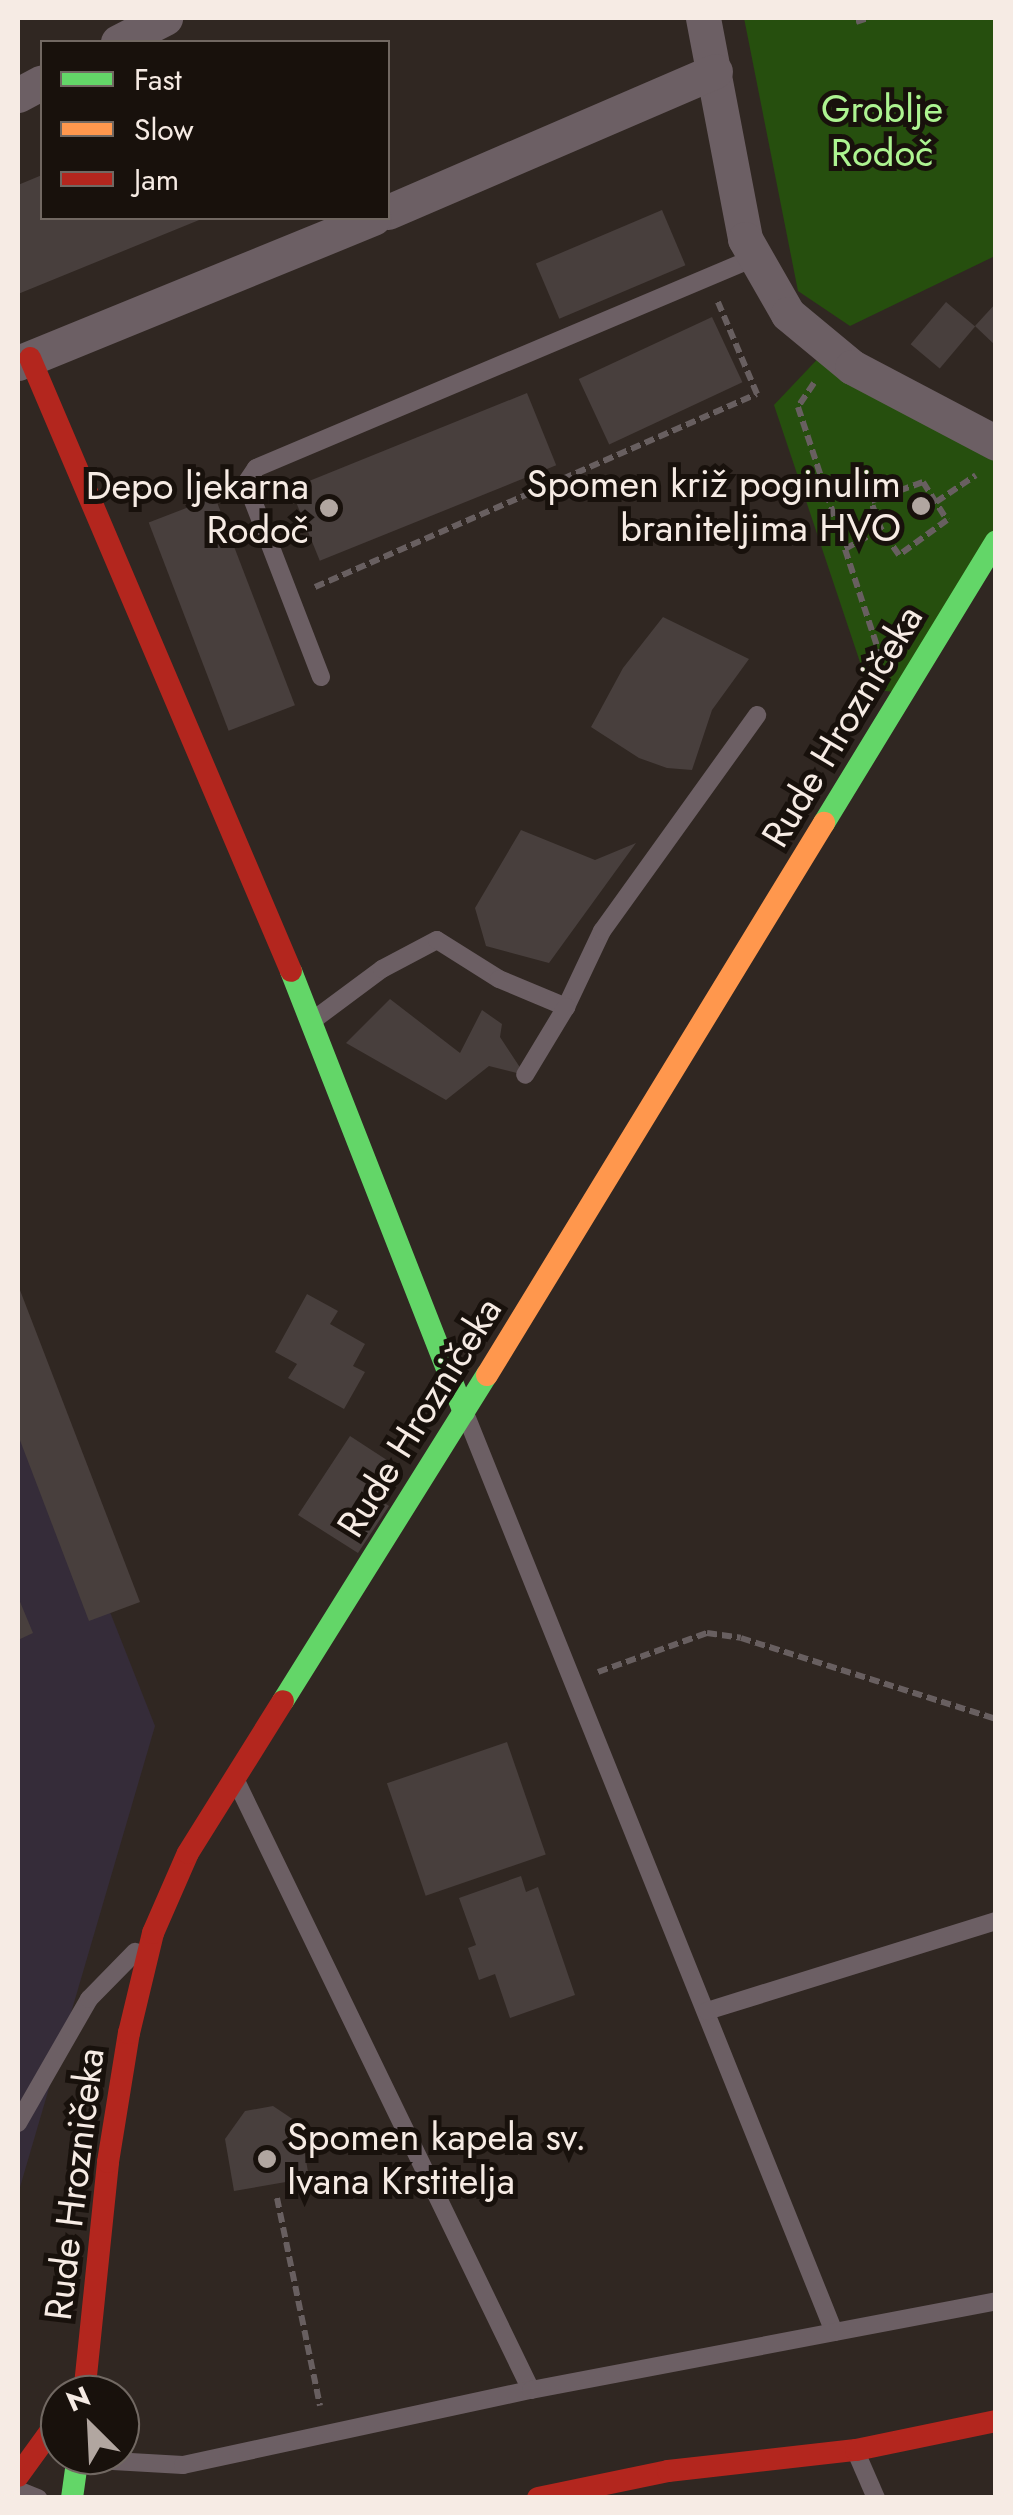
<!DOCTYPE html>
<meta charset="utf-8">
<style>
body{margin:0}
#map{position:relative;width:1013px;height:2515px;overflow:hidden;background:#302722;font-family:Jost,sans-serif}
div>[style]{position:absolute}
.industrial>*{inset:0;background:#352c39}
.green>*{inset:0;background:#264f0e}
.building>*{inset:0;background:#483f3d;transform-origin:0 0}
.path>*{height:6px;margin-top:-3px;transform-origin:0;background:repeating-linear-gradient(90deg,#685f60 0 10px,transparent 0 15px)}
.lane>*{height:18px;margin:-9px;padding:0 9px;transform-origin:9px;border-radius:9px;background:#6c5f64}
.street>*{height:35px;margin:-17.5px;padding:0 17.5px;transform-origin:17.5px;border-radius:17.5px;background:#6c5f64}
.fast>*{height:22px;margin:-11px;padding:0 11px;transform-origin:11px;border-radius:11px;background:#63d668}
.slow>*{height:22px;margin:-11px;padding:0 11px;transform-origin:11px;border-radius:11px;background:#ff974d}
.jam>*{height:22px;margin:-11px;padding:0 11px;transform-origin:11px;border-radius:11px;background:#b3261e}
.dots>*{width:28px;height:28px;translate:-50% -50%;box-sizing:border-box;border:5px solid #18110c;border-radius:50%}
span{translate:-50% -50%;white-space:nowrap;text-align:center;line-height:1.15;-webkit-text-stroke:10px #18110c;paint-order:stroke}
.park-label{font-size:38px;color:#adf491}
.poi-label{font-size:38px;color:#f6ebe4}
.right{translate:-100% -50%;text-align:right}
.left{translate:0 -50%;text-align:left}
.street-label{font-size:38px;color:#f6ebe4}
.frame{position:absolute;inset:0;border:20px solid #f6ebe4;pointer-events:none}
.legend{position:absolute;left:40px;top:40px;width:350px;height:180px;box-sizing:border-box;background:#18110c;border:2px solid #716862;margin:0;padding:12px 18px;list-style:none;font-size:30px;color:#f6ebe4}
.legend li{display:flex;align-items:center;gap:20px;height:50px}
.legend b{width:50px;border:2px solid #716862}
.north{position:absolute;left:40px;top:2375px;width:100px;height:100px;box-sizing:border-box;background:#18110c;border:2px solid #716862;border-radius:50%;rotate:336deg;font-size:28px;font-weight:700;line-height:40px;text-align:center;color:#f6ebe4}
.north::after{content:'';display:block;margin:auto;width:35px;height:45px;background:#b1a6a0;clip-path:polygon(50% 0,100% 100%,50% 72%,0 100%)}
</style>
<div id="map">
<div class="industrial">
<div style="clip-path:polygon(18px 1379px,155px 1726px,18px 2194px)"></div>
</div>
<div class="green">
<div style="clip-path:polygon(744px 18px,995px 18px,995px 256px,850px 326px,798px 291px)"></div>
<div style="clip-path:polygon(828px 348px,995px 443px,995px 541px,902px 693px,869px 689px,774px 405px)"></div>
</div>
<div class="building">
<div style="clip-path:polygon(42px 175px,42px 218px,204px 218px,18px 294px,18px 185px)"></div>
<div style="left:662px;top:210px;width:60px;height:137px;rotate:67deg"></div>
<div style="left:946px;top:302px;width:38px;height:55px;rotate:40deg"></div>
<div style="clip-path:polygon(996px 303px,996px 346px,975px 326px)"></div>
<div style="left:712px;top:317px;width:72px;height:147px;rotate:65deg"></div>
<div style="left:527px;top:393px;width:78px;height:255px;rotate:68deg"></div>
<div style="left:215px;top:497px;width:223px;height:71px;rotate:69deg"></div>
<div style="clip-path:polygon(663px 617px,749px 659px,712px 710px,692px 770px,667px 768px,639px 758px,591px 727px,623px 668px)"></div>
<div style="clip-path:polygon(521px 830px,595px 860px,636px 843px,549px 963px,486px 946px,475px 908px)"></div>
<div style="clip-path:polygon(390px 999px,460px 1053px,482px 1010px,502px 1024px,500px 1037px,525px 1075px,489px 1066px,446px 1100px,346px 1043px)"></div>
<div style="clip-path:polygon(18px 1285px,140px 1602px,89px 1621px,18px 1435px)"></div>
<div style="clip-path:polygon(307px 1294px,338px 1311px,330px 1324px,365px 1344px,353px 1366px,365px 1372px,344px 1409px,288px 1378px,297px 1364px,275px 1352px)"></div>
<div style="clip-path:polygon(350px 1436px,396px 1466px,375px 1497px,389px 1506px,358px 1553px,298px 1515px)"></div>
<div style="clip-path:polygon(18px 1597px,33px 1633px,18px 1640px)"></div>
<div style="left:507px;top:1742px;width:119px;height:127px;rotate:71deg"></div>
<div style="clip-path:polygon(521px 1876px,526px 1892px,538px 1887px,575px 1995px,510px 2018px,495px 1974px,479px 1980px,468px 1948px,476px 1945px,459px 1898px)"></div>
<div style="clip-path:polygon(273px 2106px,300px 2124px,309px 2178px,234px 2191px,225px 2139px,245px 2111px)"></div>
</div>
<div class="path">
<div style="left:856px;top:22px;width:13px;rotate:-18deg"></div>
<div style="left:814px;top:383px;width:29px;rotate:124deg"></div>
<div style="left:798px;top:407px;width:258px;rotate:71.7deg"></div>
<div style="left:936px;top:502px;width:48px;rotate:-34deg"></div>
<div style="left:845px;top:549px;width:41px;rotate:-29.1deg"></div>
<div style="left:881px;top:529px;width:30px;rotate:-110deg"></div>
<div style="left:871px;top:501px;width:55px;rotate:-20.1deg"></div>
<div style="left:923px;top:482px;width:45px;rotate:57.7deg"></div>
<div style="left:947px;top:520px;width:59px;rotate:143.9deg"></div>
<div style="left:899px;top:555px;width:32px;rotate:-125deg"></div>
<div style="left:315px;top:587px;width:482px;rotate:-23.6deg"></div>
<div style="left:757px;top:394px;width:100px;rotate:-113deg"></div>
<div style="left:598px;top:1672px;width:116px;rotate:-19.7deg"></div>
<div style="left:707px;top:1633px;width:34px;rotate:8deg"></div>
<div style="left:741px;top:1638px;width:268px;rotate:17.6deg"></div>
<div style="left:277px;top:2198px;width:212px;rotate:78.3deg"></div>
</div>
<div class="lane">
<div style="left:321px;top:677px;width:208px;rotate:-111.1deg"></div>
<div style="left:246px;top:483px;width:18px;rotate:-56deg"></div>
<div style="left:256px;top:468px;width:543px;rotate:-22.88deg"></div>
<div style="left:566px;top:1007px;width:84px;rotate:-64.7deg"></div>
<div style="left:602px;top:931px;width:266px;rotate:-54.3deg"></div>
<div style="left:312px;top:1021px;width:87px;rotate:-36.6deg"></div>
<div style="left:382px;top:969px;width:62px;rotate:-27.8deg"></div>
<div style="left:437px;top:940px;width:73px;rotate:32.2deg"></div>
<div style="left:499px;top:979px;width:73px;rotate:22.7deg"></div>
<div style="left:566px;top:1007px;width:79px;rotate:121.1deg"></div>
<div style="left:467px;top:1418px;width:985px;rotate:68.12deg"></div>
<div style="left:238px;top:1785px;width:672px;rotate:64.16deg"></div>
<div style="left:707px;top:2011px;width:303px;rotate:-17.3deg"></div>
<div style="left:18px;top:2123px;width:143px;rotate:-60.2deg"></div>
<div style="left:89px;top:1999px;width:66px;rotate:-45.6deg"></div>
<div style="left:856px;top:2452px;width:50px;rotate:66.5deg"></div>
<div style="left:78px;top:2459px;width:105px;rotate:3.3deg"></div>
<div style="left:183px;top:2465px;width:356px;rotate:-12.2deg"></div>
<div style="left:531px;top:2390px;width:473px;rotate:-10.8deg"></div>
<div style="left:18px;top:2490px;width:22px;rotate:22deg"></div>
</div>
<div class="street">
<div style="left:703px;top:18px;width:225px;rotate:79.2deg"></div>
<div style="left:745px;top:239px;width:86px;rotate:60.2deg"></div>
<div style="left:788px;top:314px;width:83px;rotate:39.6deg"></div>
<div style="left:852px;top:367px;width:163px;rotate:27.8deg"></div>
<div style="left:118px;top:42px;width:53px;rotate:-27.1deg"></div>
<div style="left:18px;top:95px;width:27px;rotate:-28deg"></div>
<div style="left:388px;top:212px;width:356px;rotate:-23.3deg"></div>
<div style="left:18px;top:363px;width:384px;rotate:-22.2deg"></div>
</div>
<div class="fast">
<div style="left:824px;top:823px;width:330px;rotate:-58.6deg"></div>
<div style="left:291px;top:971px;width:474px;rotate:68.6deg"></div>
<div style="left:283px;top:1701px;width:385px;rotate:-58deg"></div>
<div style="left:72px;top:2498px;width:43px;rotate:-82.1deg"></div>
</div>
<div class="slow">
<div style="left:487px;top:1375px;width:647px;rotate:-58.6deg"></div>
</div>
<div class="jam">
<div style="left:30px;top:358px;width:666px;rotate:66.94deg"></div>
<div style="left:84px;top:2395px;width:234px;rotate:-84.1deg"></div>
<div style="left:108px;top:2162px;width:131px;rotate:-80.8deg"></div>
<div style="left:129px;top:2033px;width:103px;rotate:-76.5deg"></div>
<div style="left:153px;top:1933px;width:87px;rotate:-66.4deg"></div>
<div style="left:188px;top:1853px;width:179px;rotate:-58deg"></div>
<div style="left:18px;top:2476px;width:72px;rotate:-54.1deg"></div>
<div style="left:538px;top:2498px;width:133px;rotate:-11.7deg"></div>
<div style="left:668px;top:2471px;width:189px;rotate:-6.4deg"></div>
<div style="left:856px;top:2450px;width:143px;rotate:-11.7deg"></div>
</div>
<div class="dots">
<div style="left:921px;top:506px;background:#b1a6a0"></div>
<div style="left:329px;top:508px;background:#b1a6a0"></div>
<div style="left:267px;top:2159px;background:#b1a6a0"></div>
</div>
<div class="park-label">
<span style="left:882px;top:131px">Groblje<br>Rodoč</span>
</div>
<div class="poi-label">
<span class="right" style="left:901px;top:506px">Spomen križ poginulim<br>braniteljima HVO</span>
<span class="right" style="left:309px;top:508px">Depo ljekarna<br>Rodoč</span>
<span class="left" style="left:287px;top:2159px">Spomen kapela sv.<br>Ivana Krstitelja</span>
</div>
<div class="street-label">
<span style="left:842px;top:726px;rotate:-59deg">Rude Hrozničeka</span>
<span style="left:419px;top:1417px;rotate:-58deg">Rude Hrozničeka</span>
<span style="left:74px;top:2184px;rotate:-83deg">Rude Hrozničeka</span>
</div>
<div class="frame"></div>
<ul class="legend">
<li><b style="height:12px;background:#63d668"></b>Fast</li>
<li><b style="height:12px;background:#ff974d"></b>Slow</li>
<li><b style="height:12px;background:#b3261e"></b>Jam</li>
</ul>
<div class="north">N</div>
</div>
